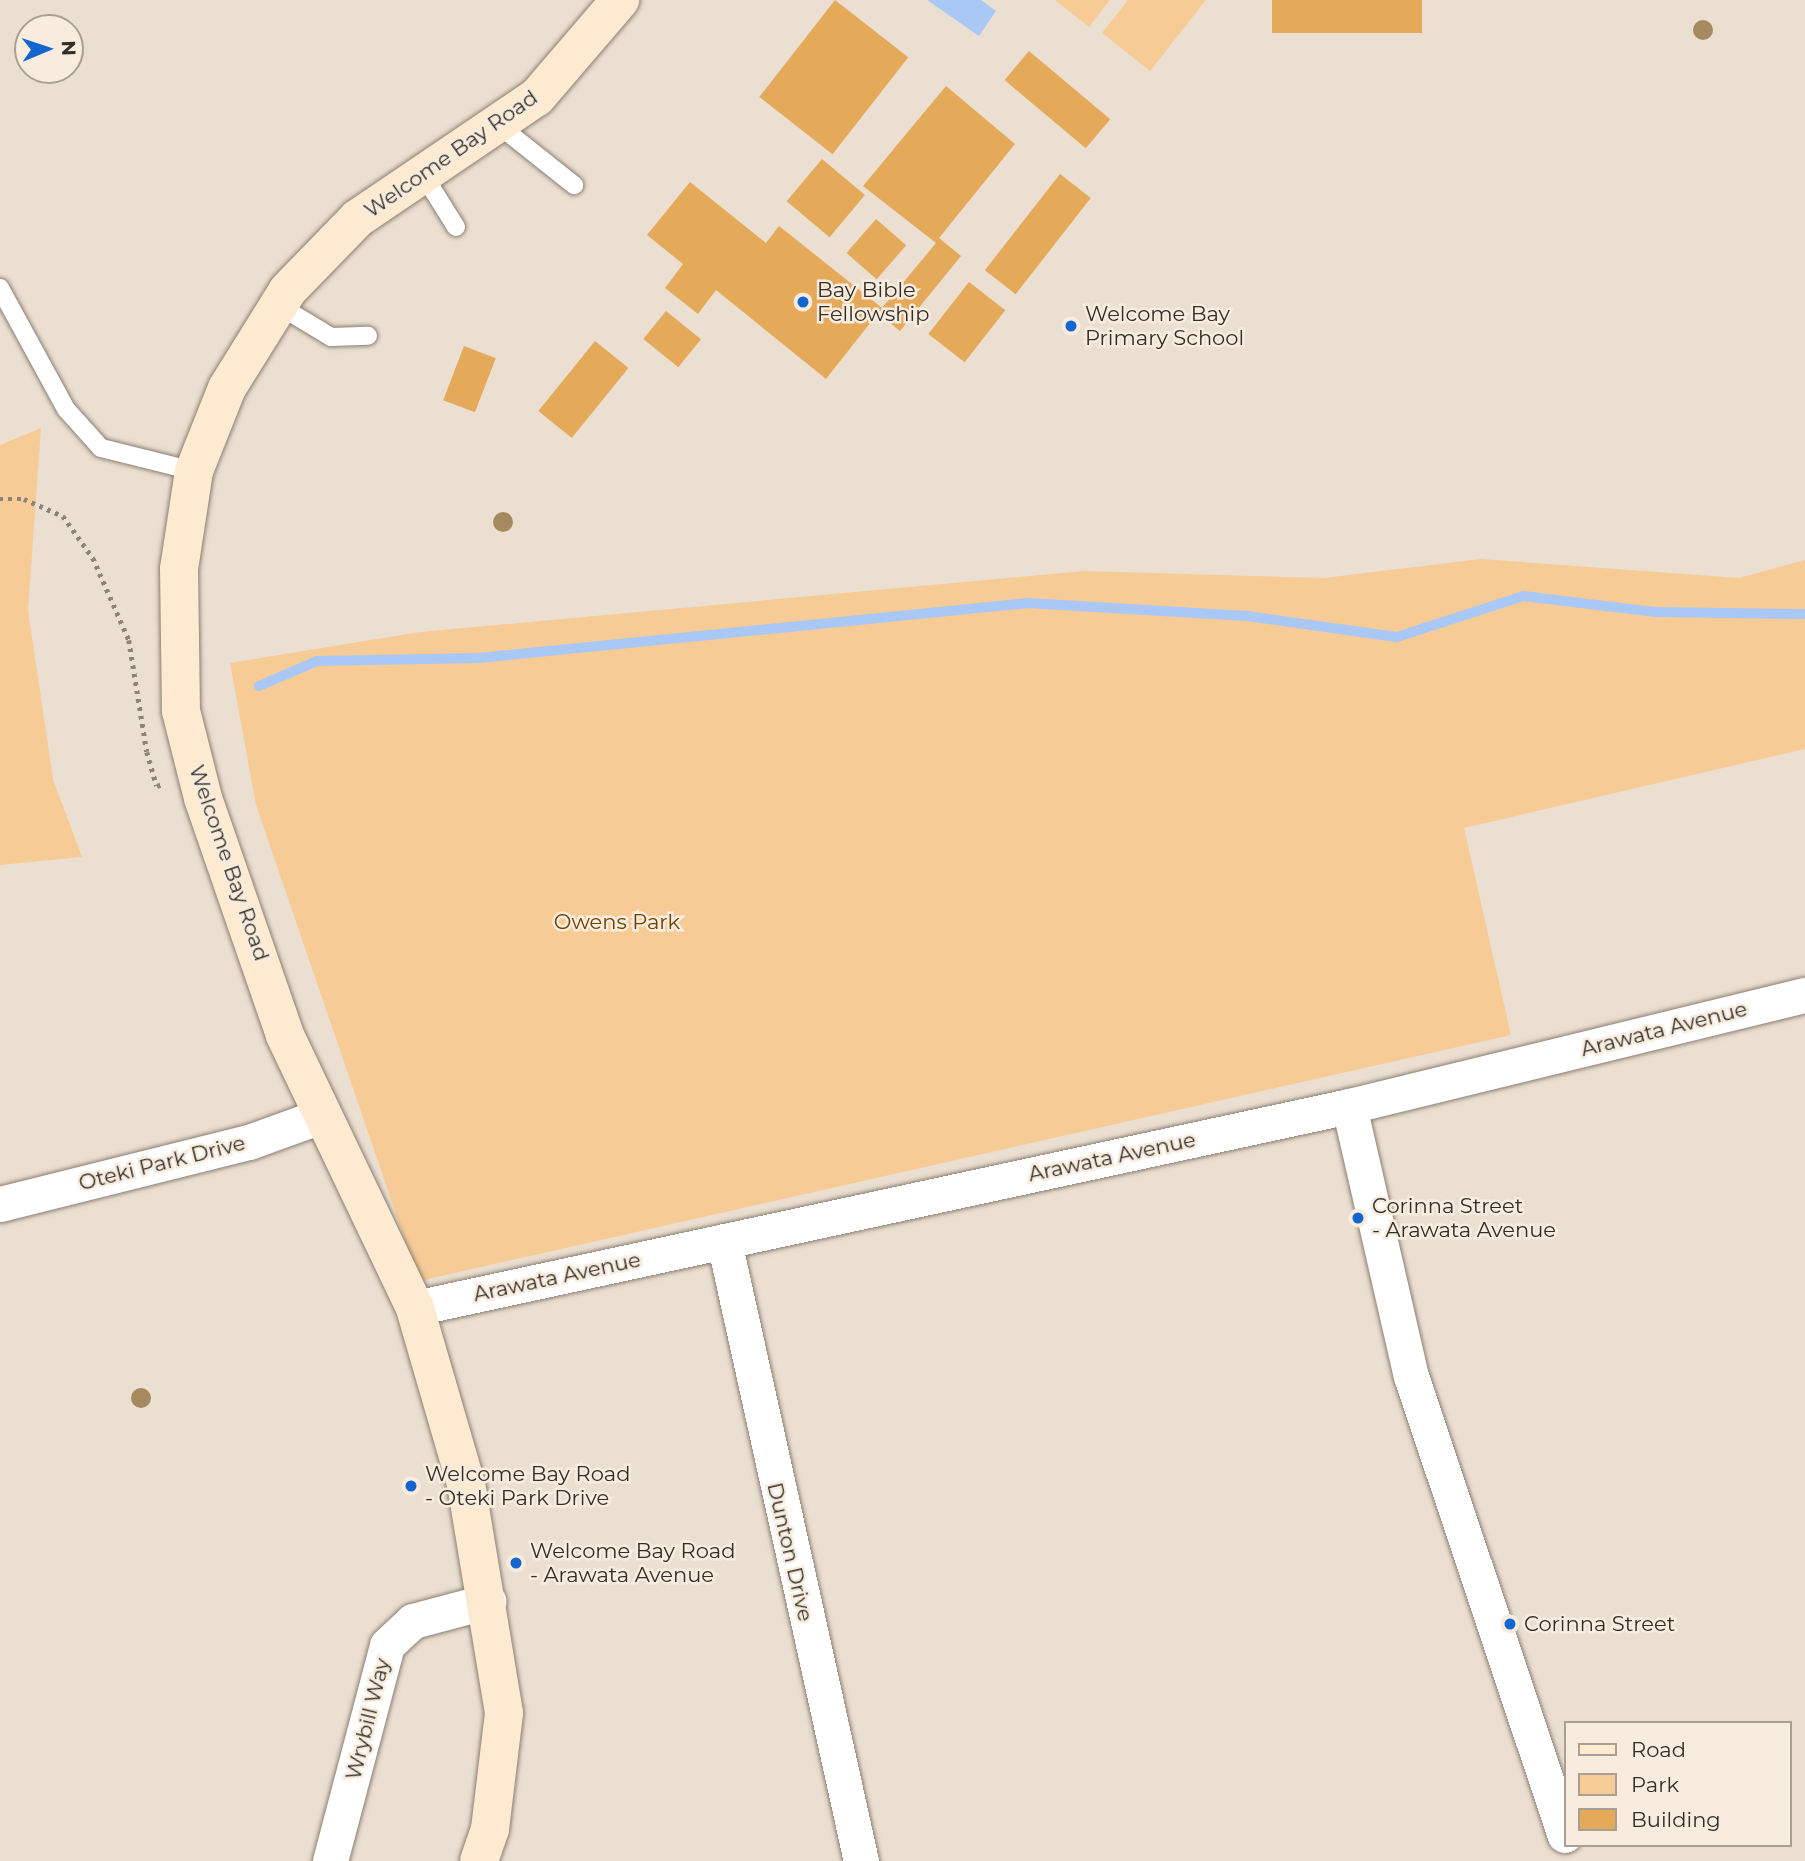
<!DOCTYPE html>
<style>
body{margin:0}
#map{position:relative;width:1805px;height:1861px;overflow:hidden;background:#ebdfd1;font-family:Montserrat,sans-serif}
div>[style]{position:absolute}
.green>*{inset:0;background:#f7cb96}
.water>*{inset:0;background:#a9c8f5}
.stream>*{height:10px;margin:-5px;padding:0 5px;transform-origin:5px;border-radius:5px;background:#a9c8f5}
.building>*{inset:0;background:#e5a95a;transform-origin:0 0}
.path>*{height:4.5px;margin-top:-2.25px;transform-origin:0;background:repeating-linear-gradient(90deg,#8c847b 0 3.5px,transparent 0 8.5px)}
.roads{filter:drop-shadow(0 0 2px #8a7f72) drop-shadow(0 0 2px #8a7f72)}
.service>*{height:18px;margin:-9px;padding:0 9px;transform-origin:9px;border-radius:9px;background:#fff}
.minor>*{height:35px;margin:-17.5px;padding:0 17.5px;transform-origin:17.5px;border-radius:17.5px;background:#fff}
.secondary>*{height:38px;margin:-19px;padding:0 19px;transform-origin:19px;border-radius:19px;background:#fdead0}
.trees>*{width:20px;height:20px;margin:-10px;border-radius:50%;background:#a58a5f}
.dots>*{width:19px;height:19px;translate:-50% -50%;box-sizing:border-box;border:4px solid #f8ecde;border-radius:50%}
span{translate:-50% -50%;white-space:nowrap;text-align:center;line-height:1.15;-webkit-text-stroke:5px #f8ecde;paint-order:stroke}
.street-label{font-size:21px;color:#322e28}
.poi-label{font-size:21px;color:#322e28}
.left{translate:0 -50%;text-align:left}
.park-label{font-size:21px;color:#6b4401}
.legend{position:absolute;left:1564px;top:1721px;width:228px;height:126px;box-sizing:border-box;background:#f8ecde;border:2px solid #a9a095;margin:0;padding:9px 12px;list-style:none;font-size:21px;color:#322e28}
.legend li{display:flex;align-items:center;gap:14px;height:35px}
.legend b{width:35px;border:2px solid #a9a095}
.north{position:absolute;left:14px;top:14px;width:70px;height:70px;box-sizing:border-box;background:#f8ecde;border:2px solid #a9a095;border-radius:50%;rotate:88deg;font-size:19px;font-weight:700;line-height:28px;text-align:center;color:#322e28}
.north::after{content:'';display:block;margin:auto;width:24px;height:32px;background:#1366d0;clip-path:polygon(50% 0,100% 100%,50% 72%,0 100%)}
</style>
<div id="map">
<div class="green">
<div style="clip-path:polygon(1055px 0,1110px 0,1089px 27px)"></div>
<div style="clip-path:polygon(1128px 0,1206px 0,1150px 71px,1102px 33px)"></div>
<div style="clip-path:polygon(41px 428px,28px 610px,53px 779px,82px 857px,0 865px,0 445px)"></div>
<div style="clip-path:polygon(1481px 559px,1739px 578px,1805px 560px,1805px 749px,1464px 828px,1511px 1035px,419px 1281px,256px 805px,230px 663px,420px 632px,1084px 571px,1324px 578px)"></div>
</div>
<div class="water">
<div style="clip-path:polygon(927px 0,981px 0,996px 11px,979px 36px)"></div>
</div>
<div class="stream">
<div style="left:259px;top:686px;width:63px;rotate:-23.3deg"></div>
<div style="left:317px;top:661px;width:162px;rotate:-1.1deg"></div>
<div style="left:479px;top:658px;width:552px;rotate:-5.72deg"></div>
<div style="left:1028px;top:603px;width:219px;rotate:3.4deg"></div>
<div style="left:1247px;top:616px;width:151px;rotate:8deg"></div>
<div style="left:1397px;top:637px;width:133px;rotate:-18deg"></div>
<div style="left:1523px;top:596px;width:134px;rotate:6.9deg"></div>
<div style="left:1656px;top:612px;width:149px;rotate:0.8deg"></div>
</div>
<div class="building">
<div style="left:835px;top:0;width:93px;height:123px;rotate:38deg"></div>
<div style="left:1272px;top:0;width:150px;height:33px"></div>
<div style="left:1029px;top:51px;width:106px;height:38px;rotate:40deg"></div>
<div style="clip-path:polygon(946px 86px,1015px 144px,939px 238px,961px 256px,900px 331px,878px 313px,826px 379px,716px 290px,698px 314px,665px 288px,683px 264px,647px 235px,690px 182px,766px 243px,779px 226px,882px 308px,936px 243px,863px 186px)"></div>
<div style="left:822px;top:159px;width:56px;height:55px;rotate:40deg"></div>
<div style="left:1060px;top:174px;width:39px;height:122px;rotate:38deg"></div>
<div style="left:876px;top:219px;width:40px;height:45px;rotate:41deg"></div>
<div style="left:969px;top:282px;width:46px;height:66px;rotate:38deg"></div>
<div style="left:666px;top:311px;width:45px;height:36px;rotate:39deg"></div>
<div style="left:595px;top:341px;width:43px;height:90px;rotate:39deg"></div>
<div style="left:464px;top:346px;width:34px;height:58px;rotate:21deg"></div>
</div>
<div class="path">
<div style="left:0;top:499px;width:24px"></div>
<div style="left:24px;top:499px;width:43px;rotate:23.6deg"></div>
<div style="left:63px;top:516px;width:52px;rotate:54.5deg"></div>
<div style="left:93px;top:558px;width:90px;rotate:66.3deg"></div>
<div style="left:129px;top:640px;width:113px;rotate:80.9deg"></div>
<div style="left:147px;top:752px;width:35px;rotate:74deg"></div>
<div style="left:157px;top:786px;width:6px;rotate:-18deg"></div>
</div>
<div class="roads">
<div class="service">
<div style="left:496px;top:123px;width:100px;rotate:38.5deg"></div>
<div style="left:421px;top:171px;width:66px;rotate:58deg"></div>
<div style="left:0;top:288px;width:138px;rotate:61.4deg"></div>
<div style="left:66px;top:409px;width:52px;rotate:48.1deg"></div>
<div style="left:101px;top:448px;width:96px;rotate:13.9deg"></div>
<div style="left:278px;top:305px;width:62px;rotate:31.1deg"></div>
<div style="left:331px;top:337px;width:37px;rotate:-2deg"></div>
</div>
<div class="minor">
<div style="left:1349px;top:1106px;width:277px;rotate:77.1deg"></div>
<div style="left:1411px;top:1376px;width:484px;rotate:71.5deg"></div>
<div style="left:0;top:1204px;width:257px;rotate:-14deg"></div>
<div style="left:249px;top:1142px;width:77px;rotate:-19.9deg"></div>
<div style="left:724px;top:1241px;width:635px;rotate:77.54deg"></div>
<div style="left:415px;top:1308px;width:956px;rotate:-12.2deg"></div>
<div style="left:1349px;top:1106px;width:469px;rotate:-13.7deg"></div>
<div style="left:330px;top:1861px;width:223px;rotate:-75.2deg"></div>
<div style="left:387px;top:1645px;width:35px;rotate:-43deg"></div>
<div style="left:413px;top:1621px;width:78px;rotate:-14.9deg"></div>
</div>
<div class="secondary">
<div style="left:479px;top:1861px;width:34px;rotate:-71deg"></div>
<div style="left:490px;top:1829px;width:117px;rotate:-83.1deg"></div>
<div style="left:504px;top:1713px;width:232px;rotate:-99.4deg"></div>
<div style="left:466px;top:1484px;width:183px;rotate:-106.2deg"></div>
<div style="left:415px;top:1308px;width:302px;rotate:-115.5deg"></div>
<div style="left:285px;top:1035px;width:251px;rotate:-109.1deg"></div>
<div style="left:203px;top:798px;width:90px;rotate:-104.2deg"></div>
<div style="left:181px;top:711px;width:142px;rotate:-90.8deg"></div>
<div style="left:179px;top:569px;width:99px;rotate:-81.3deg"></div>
<div style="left:194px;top:471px;width:89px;rotate:-68.3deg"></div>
<div style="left:227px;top:388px;width:115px;rotate:-58.1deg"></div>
<div style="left:288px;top:290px;width:100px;rotate:-45.8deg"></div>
<div style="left:358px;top:218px;width:216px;rotate:-34.1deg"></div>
<div style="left:537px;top:97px;width:128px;rotate:-49.4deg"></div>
</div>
</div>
<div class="trees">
<div style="left:1703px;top:30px"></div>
<div style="left:503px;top:522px"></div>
<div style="left:141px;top:1398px"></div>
</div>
<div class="dots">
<div style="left:803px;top:302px;background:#1366d0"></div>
<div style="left:1071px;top:326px;background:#1366d0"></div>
<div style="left:1358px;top:1218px;background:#1366d0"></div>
<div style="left:411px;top:1486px;background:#1366d0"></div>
<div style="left:516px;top:1563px;background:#1366d0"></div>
<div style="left:1510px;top:1624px;background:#1366d0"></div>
</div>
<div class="street-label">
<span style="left:451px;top:154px;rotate:-35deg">Welcome Bay Road</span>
<span style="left:229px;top:863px;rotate:71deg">Welcome Bay Road</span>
<span style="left:1664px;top:1029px;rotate:-14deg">Arawata Avenue</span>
<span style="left:1112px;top:1157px;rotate:-12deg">Arawata Avenue</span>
<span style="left:162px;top:1163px;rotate:-14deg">Oteki Park Drive</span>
<span style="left:557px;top:1277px;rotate:-12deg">Arawata Avenue</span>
<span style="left:790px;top:1552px;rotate:77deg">Dunton Drive</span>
<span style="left:368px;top:1719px;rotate:-76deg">Wrybill Way</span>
</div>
<div class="poi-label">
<span class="left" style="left:817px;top:302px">Bay Bible<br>Fellowship</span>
<span class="left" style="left:1085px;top:326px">Welcome Bay<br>Primary School</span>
<span class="left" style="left:1372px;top:1218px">Corinna Street<br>- Arawata Avenue</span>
<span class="left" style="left:425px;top:1486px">Welcome Bay Road<br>- Oteki Park Drive</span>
<span class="left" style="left:530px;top:1563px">Welcome Bay Road<br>- Arawata Avenue</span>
<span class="left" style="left:1524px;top:1624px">Corinna Street</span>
</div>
<div class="park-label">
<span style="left:617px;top:922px">Owens Park</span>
</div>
<ul class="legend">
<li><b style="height:9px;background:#fdead0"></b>Road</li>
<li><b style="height:19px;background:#f7cb96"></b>Park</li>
<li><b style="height:19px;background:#e5a95a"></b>Building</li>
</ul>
<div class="north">N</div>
</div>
